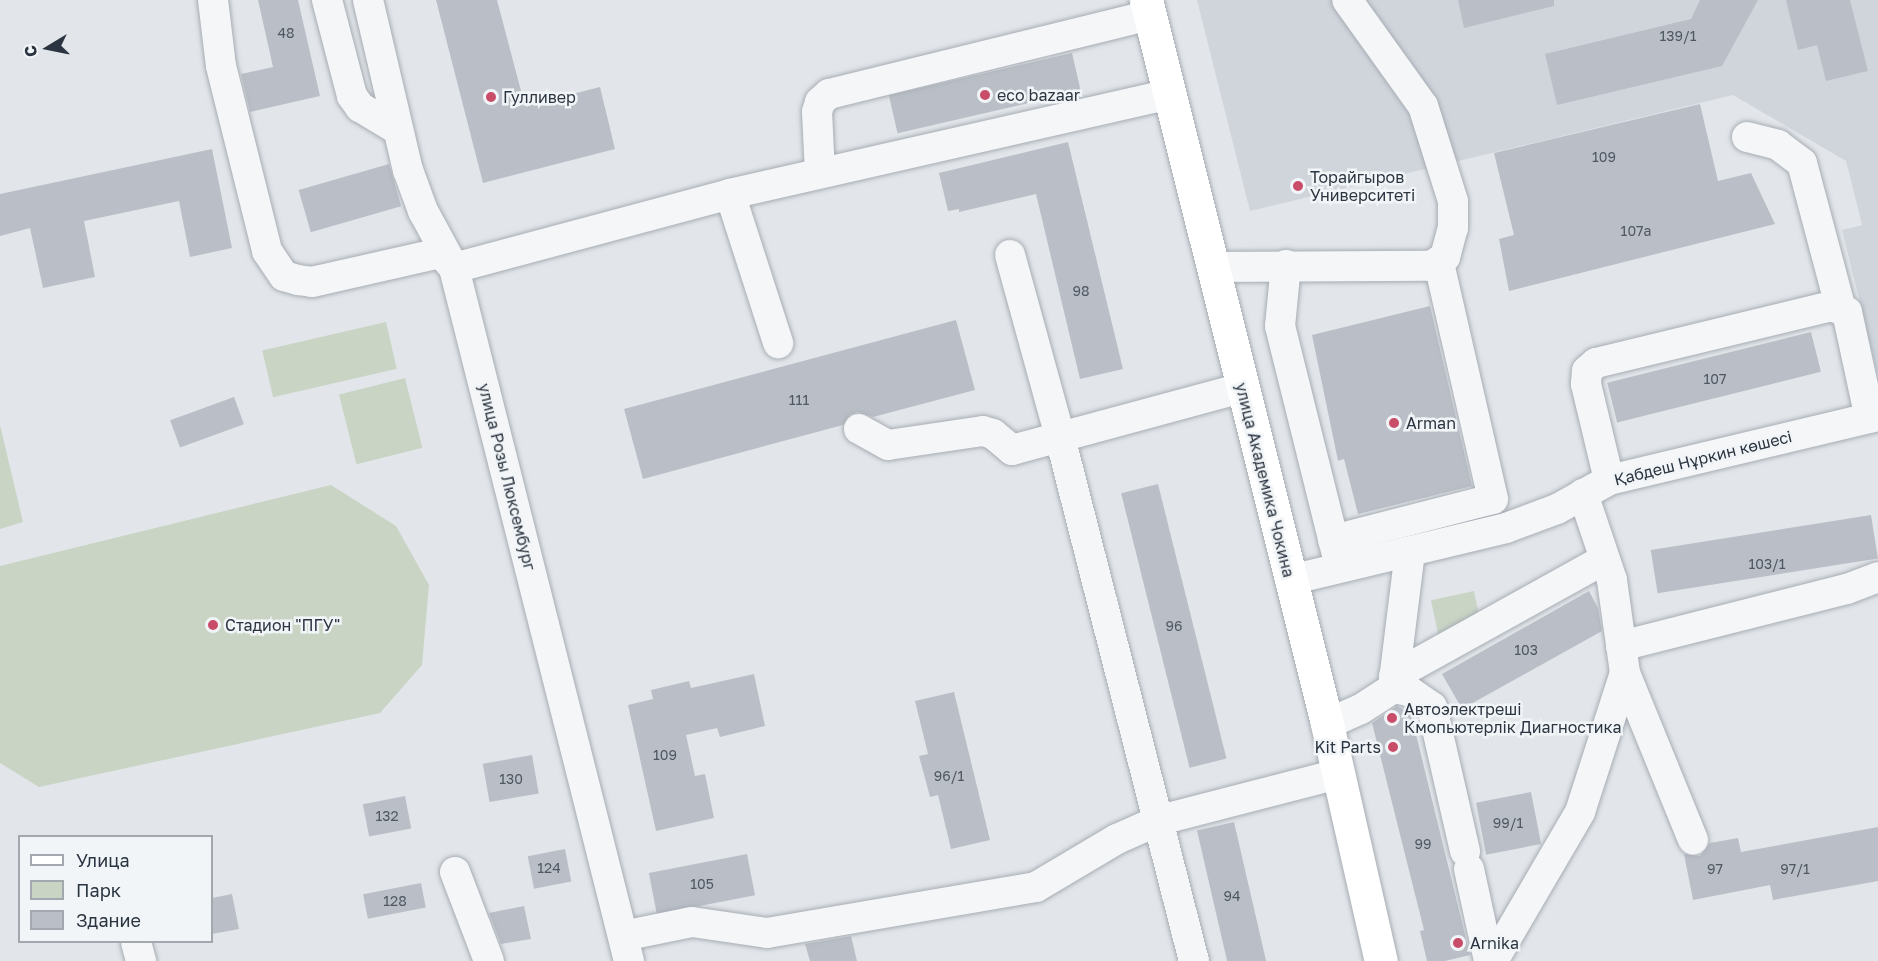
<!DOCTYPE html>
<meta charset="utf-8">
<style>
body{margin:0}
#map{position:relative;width:1878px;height:961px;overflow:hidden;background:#e2e6ea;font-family:"Golos Text",sans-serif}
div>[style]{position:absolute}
.built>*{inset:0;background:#d0d5dc}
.green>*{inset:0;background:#c9d4c4;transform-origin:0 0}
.building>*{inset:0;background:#babfc7;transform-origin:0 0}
.roads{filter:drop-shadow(0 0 2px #a7adb4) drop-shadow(0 0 2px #a7adb4)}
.minor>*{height:30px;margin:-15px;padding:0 15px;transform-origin:15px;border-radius:15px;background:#f5f6f8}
.major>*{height:33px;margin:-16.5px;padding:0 16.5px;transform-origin:16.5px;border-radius:16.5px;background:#fff}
.dots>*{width:16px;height:16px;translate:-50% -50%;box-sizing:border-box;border:3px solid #f2f5f7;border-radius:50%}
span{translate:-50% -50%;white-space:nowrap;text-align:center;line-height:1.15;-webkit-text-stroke:5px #f2f5f7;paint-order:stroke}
.number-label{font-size:14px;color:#4f5862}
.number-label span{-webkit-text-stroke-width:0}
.poi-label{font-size:16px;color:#2b3541}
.left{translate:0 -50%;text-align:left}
.right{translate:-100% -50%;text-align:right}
.street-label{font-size:16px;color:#2b3541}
.legend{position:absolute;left:18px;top:835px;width:195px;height:108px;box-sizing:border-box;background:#f2f5f7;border:2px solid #a2a8ae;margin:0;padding:8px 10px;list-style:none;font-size:18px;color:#2b3541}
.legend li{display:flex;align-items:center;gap:12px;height:30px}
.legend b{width:30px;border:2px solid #a2a8ae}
.north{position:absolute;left:18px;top:18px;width:60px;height:60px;-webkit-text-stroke:4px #f2f5f7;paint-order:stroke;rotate:260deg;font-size:16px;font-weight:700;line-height:24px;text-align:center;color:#2b3541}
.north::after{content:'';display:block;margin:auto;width:21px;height:27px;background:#2b3541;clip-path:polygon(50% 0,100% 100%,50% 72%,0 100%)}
</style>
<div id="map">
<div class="built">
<div style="clip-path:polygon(1197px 0,1878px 0,1878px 375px,1842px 230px,1862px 225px,1846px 161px,1733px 95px,1250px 211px)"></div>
</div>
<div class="green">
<div style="left:386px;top:322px;width:48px;height:127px;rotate:77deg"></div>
<div style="left:405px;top:378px;width:72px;height:68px;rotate:76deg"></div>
<div style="clip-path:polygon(0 425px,23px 522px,0 529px)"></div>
<div style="clip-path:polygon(331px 485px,396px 526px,429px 585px,422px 665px,380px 713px,39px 787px,0 763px,0 566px)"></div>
<div style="left:1474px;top:591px;width:35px;height:44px;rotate:78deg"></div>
</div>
<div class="building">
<div style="clip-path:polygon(258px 0,298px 0,320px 96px,250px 112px,241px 74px,273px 67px)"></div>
<div style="clip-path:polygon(436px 0,497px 0,525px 106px,600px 87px,615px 149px,483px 183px)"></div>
<div style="clip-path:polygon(1458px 0,1554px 0,1554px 6px,1464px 28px)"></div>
<div style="clip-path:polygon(1700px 0,1758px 0,1722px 66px,1557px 105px,1545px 54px,1691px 19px)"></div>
<div style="clip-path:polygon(1786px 0,1850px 0,1868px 71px,1826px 81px,1817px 45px,1798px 50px)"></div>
<div style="left:1072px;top:53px;width:39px;height:188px;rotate:77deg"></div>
<div style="clip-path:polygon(1700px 104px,1718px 181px,1751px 173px,1775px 224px,1509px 291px,1499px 239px,1514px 235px,1494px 153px)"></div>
<div style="clip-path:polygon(1068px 142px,1123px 369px,1080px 379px,1036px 194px,959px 212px,959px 209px,948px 211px,939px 173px)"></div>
<div style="clip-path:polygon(212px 149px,232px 248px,190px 257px,179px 201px,84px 221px,95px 277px,43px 288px,30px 228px,0 236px,0 194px)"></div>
<div style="left:389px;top:164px;width:44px;height:94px;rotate:74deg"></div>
<div style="clip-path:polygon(1430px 306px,1472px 486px,1358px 514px,1344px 459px,1338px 461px,1312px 335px)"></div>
<div style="clip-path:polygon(956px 320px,975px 390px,873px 417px,858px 412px,850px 415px,843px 425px,643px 479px,624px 409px)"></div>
<div style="left:1811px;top:332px;width:41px;height:210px;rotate:76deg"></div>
<div style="left:234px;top:397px;width:29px;height:68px;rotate:70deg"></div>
<div style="left:1158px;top:484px;width:283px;height:38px;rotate:76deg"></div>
<div style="left:1871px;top:515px;width:44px;height:223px;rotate:81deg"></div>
<div style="clip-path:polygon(1589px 591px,1598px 608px,1602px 631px,1462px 709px,1442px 674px)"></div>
<div style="clip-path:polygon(754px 674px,765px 726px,720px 737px,717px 728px,686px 735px,695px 776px,705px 774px,714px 818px,656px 831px,628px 705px,653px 699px,651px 690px,689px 681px,691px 688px)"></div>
<div style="clip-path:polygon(954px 692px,990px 840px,951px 849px,938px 795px,930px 797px,919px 756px,928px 754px,915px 701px)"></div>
<div style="clip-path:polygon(1397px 706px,1411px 714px,1470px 955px,1445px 961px,1427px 961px,1420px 931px,1424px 930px,1372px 723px)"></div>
<div style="left:532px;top:755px;width:39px;height:50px;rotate:80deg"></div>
<div style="left:1531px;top:792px;width:53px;height:56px;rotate:79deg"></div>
<div style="left:405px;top:796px;width:33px;height:43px;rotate:79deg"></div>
<div style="left:1234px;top:822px;width:143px;height:38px;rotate:77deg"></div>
<div style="clip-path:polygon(1878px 827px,1878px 881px,1773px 900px,1770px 885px,1693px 900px,1684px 854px,1700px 856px,1710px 843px,1738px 838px,1741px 852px)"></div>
<div style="left:565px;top:849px;width:33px;height:38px;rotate:79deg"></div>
<div style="left:747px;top:854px;width:42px;height:100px;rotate:79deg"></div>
<div style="left:421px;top:883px;width:25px;height:59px;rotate:79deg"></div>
<div style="clip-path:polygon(232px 894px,239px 929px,212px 934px,212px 898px)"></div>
<div style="clip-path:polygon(524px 906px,531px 939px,501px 944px,489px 913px)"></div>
<div style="clip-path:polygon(851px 936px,857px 961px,810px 961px,805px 944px)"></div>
</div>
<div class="roads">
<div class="minor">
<div style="left:213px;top:0;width:66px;rotate:83.1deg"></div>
<div style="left:221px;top:66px;width:191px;rotate:76deg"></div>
<div style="left:267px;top:251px;width:30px;rotate:56deg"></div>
<div style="left:284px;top:276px;width:15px;rotate:16deg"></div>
<div style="left:298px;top:280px;width:14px;rotate:8deg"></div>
<div style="left:312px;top:282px;width:132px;rotate:-12.7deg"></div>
<div style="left:441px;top:253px;width:20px;rotate:49deg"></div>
<div style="left:454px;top:268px;width:286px;rotate:-15deg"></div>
<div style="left:730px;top:194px;width:450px;rotate:-12.8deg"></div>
<div style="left:327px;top:0;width:99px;rotate:75.4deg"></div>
<div style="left:352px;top:96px;width:14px;rotate:54deg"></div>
<div style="left:360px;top:107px;width:44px;rotate:31.2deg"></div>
<div style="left:368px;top:0;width:175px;rotate:76.8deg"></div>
<div style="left:408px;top:170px;width:44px;rotate:69.9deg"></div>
<div style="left:423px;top:211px;width:65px;rotate:61.5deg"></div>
<div style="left:454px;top:268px;width:715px;rotate:75.83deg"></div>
<div style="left:1747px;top:137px;width:32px;rotate:14deg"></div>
<div style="left:1778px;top:145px;width:30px;rotate:37deg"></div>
<div style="left:1802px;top:163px;width:148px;rotate:75.1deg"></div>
<div style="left:820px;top:173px;width:61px;rotate:-92.8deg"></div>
<div style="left:817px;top:112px;width:10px;rotate:-73deg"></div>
<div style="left:820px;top:102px;width:12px;rotate:-42deg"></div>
<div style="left:829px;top:94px;width:331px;rotate:-13.8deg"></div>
<div style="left:730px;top:194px;width:157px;rotate:72.1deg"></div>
<div style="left:1010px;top:255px;width:189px;rotate:74.6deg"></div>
<div style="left:1060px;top:437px;width:188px;rotate:-15.1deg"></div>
<div style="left:1286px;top:265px;width:61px;rotate:95.6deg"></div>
<div style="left:1280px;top:326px;width:240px;rotate:76deg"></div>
<div style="left:1213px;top:267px;width:218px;rotate:-0.3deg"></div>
<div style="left:1431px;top:266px;width:17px;rotate:-33deg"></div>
<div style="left:1445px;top:257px;width:30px;rotate:-75deg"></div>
<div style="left:1453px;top:228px;width:27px;rotate:-90deg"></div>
<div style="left:1453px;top:201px;width:100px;rotate:-107.5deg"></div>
<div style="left:1423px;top:106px;width:130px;rotate:-125.6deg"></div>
<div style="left:859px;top:429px;width:33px;rotate:29deg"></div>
<div style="left:888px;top:445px;width:96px;rotate:-8.4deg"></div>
<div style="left:983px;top:431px;width:10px;rotate:17deg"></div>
<div style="left:993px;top:434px;width:25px;rotate:40deg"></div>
<div style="left:1012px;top:450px;width:50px;rotate:-15.2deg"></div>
<div style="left:1060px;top:437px;width:541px;rotate:75.66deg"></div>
<div style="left:1609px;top:480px;width:99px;rotate:-103.5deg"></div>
<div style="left:1586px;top:384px;width:13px;rotate:-86deg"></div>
<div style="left:1587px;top:371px;width:12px;rotate:-42deg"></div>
<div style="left:1596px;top:363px;width:242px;rotate:-13.6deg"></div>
<div style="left:1831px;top:306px;width:17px;rotate:21deg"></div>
<div style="left:1847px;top:312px;width:108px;rotate:77.8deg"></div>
<div style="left:1333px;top:540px;width:165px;rotate:-14.4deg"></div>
<div style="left:1493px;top:499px;width:241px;rotate:-102.9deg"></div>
<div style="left:1290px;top:580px;width:222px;rotate:-13.5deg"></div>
<div style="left:1506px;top:528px;width:54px;rotate:-20.4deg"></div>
<div style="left:1557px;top:509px;width:60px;rotate:-29.1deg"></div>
<div style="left:1609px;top:480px;width:277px;rotate:-13.4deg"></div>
<div style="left:1621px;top:646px;width:233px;rotate:-14.2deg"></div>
<div style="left:1847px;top:589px;width:33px;rotate:-21deg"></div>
<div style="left:1625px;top:673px;width:180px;rotate:67.8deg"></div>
<div style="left:1394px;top:676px;width:241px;rotate:-29deg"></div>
<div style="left:1393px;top:688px;width:16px;rotate:11deg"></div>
<div style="left:1409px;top:691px;width:28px;rotate:35deg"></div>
<div style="left:1432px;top:707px;width:148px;rotate:77.1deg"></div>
<div style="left:1327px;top:724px;width:37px;rotate:-24deg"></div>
<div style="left:1361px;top:709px;width:38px;rotate:-33deg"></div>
<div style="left:1393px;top:688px;width:137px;rotate:-82.9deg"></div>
<div style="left:1469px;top:869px;width:94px;rotate:77.7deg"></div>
<div style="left:455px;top:872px;width:95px;rotate:69.1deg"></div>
<div style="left:623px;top:936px;width:70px;rotate:-11.5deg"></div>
<div style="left:692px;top:922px;width:76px;rotate:8.3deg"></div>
<div style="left:767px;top:933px;width:273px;rotate:-9.7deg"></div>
<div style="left:1036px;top:887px;width:94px;rotate:-30.7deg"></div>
<div style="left:1117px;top:839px;width:47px;rotate:-23.8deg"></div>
<div style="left:1160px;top:820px;width:184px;rotate:-14.5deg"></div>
<div style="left:136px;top:942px;width:20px;rotate:75deg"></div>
<div style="left:1493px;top:961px;width:173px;rotate:-59.7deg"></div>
<div style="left:1580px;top:812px;width:146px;rotate:-72.1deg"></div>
<div style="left:1625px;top:673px;width:94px;rotate:-98deg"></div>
<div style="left:1612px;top:580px;width:91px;rotate:-108.6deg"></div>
</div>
<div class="major">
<div style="left:1146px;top:0;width:746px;rotate:75.96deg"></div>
<div style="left:1327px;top:724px;width:243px;rotate:77.2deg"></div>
</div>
</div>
<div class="dots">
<div style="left:985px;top:95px;background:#c94d68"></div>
<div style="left:491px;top:97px;background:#c94d68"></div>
<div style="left:1298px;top:186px;background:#c94d68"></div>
<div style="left:1394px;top:423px;background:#c94d68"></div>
<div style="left:213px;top:625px;background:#c94d68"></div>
<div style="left:1392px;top:718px;background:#c94d68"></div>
<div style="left:1393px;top:747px;background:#c94d68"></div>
<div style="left:1458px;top:943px;background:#c94d68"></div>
</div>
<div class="number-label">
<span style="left:286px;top:33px">48</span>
<span style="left:1678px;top:36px">139/1</span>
<span style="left:1604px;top:157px">109</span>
<span style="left:1636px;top:231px">107а</span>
<span style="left:1081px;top:291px">98</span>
<span style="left:1715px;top:379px">107</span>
<span style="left:799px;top:400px">111</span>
<span style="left:1767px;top:564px">103/1</span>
<span style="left:1174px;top:626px">96</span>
<span style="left:1526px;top:650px">103</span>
<span style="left:665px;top:755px">109</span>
<span style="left:949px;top:776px">96/1</span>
<span style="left:511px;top:779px">130</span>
<span style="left:387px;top:816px">132</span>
<span style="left:1508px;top:823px">99/1</span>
<span style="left:1423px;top:844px">99</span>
<span style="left:549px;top:868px">124</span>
<span style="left:1715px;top:869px">97</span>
<span style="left:1795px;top:869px">97/1</span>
<span style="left:702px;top:884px">105</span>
<span style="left:1232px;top:896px">94</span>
<span style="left:395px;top:901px">128</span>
</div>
<div class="poi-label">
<span class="left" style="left:997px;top:95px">eco bazaar</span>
<span class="left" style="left:503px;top:97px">Гулливер</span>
<span class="left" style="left:1310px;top:186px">Торайгыров<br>Университеті</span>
<span class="left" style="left:1406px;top:423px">Arman</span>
<span class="left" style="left:225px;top:625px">Стадион "ПГУ"</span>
<span class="left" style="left:1404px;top:718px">Автоэлектреші<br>Кмопьютерлік Диагностика</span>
<span class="right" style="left:1381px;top:747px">Kit Parts</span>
<span class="left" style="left:1470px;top:943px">Arnika</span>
</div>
<div class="street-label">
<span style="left:1703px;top:458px;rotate:-14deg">Қабдеш Нұркин көшесі</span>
<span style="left:507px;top:477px;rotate:76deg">улица Розы Люксембург</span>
<span style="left:1265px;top:480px;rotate:76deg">улица Академика Чокина</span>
</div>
<ul class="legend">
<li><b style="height:8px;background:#fff"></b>Улица</li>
<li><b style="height:16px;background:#c9d4c4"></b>Парк</li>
<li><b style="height:16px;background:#babfc7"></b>Здание</li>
</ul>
<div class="north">С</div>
</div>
